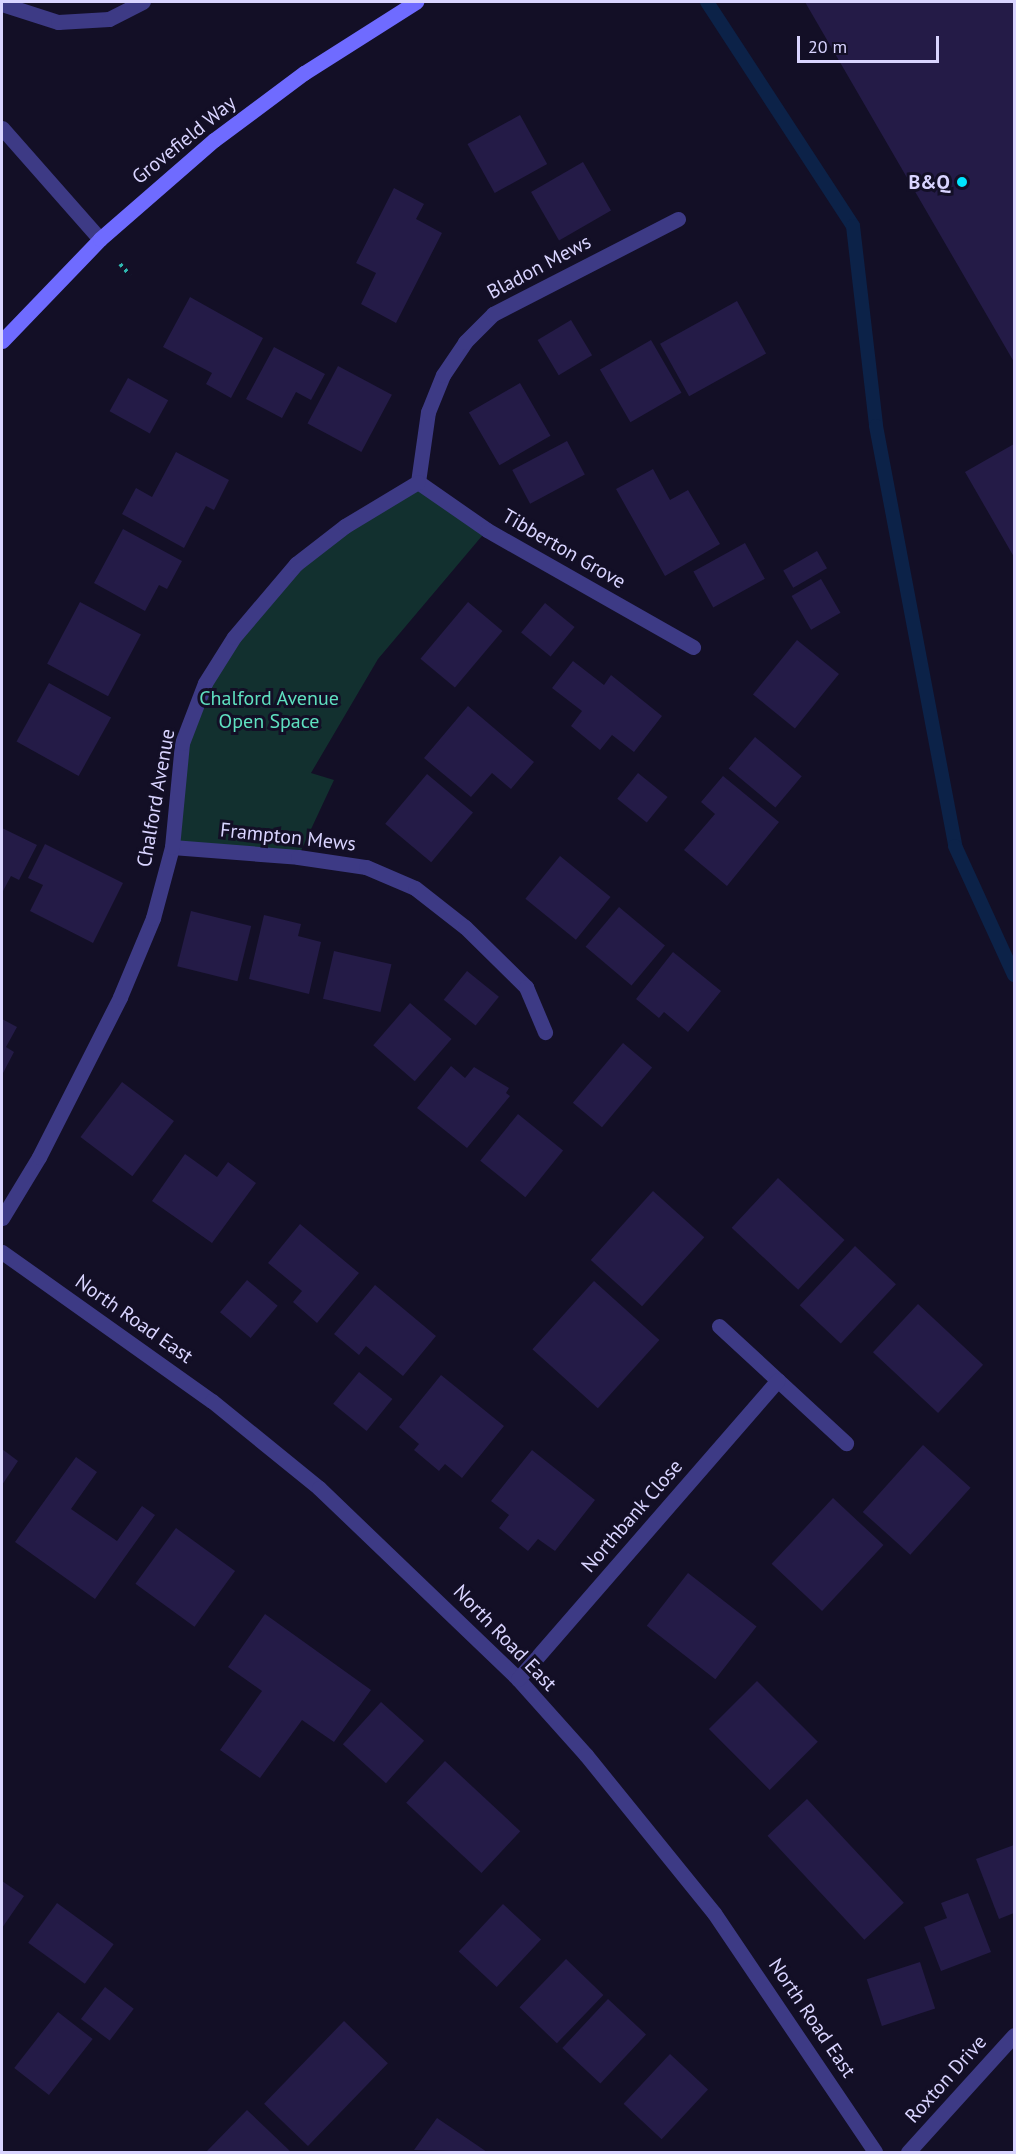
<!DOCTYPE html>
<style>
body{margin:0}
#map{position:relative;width:1016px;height:2154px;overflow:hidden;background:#130f26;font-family:"PT Sans",sans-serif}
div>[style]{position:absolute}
.green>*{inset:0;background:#12302f}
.stream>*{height:14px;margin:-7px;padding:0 7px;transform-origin:7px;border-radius:7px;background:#0c2248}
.building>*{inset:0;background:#241b47;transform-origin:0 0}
.path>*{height:4px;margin-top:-2px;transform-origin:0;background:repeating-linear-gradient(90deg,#2fb8b0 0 3px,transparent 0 7.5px)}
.lane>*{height:15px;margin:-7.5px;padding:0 7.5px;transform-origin:7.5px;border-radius:7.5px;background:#3d3a85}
.street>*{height:15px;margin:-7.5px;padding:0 7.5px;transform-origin:7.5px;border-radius:7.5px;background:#3d3a85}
.secondary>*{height:15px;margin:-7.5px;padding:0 7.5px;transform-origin:7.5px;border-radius:7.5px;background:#6f6bff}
.dots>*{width:16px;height:16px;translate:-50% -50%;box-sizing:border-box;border:3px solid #130f26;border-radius:50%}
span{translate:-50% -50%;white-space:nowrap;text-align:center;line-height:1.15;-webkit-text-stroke:6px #130f26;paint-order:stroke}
.street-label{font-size:20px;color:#d9d4ff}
.poi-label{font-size:20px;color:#d9d4ff;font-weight:700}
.right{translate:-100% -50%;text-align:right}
.park-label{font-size:20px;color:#5fe0c0}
.frame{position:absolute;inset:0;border:3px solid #d9d4ff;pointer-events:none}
.scale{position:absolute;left:797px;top:36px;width:142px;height:27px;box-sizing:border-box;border:3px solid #d9d4ff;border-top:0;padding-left:8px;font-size:18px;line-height:21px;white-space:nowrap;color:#d9d4ff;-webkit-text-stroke:4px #130f26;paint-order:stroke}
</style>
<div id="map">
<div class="green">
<div style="clip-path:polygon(418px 482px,487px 530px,378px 659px,311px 773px,334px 780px,298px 857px,172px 847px,182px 743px,205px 683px,296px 564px)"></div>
</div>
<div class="stream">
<div style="left:707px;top:2px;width:267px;rotate:56.9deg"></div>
<div style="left:853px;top:226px;width:201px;rotate:83.4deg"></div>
<div style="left:876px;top:426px;width:427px;rotate:79.3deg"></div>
<div style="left:955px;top:846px;width:142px;rotate:65.4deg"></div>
</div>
<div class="building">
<div style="clip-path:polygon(805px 2px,1014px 2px,1014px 362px)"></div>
<div style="left:520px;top:115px;width:56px;height:60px;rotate:61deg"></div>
<div style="left:583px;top:162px;width:56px;height:60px;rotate:60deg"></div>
<div style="clip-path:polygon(394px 188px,424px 204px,416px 219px,442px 233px,396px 323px,361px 304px,376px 273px,356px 263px)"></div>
<div style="clip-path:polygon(190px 297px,263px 338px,231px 398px,206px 384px,212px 373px,163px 347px)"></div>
<div style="left:737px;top:301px;width:60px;height:88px;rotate:61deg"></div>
<div style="left:571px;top:320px;width:41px;height:39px;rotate:59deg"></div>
<div style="left:651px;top:340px;width:61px;height:59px;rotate:60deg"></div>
<div style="clip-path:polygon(274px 347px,325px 374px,311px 400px,296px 392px,282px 418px,246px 399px)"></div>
<div style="left:338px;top:366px;width:61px;height:65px;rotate:28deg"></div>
<div style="left:128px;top:378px;width:46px;height:38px;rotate:29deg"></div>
<div style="left:520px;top:383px;width:61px;height:59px;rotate:60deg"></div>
<div style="left:567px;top:441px;width:38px;height:62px;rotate:62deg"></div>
<div style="clip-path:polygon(1014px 444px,1014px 557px,965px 472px)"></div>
<div style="clip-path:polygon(176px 452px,229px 480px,214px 510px,206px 506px,184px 548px,122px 514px,136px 488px,152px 497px)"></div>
<div style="clip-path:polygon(653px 469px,670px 500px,688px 490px,720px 544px,665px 576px,616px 489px)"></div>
<div style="clip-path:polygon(123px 529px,182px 561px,167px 589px,159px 585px,145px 611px,94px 583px)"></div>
<div style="left:745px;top:543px;width:41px;height:59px;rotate:61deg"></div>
<div style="left:817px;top:551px;width:20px;height:39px;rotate:60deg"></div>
<div style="left:821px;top:579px;width:39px;height:34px;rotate:60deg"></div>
<div style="left:80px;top:602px;width:69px;height:70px;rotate:28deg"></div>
<div style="left:468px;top:602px;width:45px;height:74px;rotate:40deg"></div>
<div style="left:545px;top:603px;width:38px;height:38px;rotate:39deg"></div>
<div style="left:797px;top:640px;width:54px;height:70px;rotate:39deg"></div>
<div style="clip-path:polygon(573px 661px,604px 685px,611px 675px,662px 716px,634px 752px,612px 735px,600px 750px,571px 726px,582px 711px,552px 688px)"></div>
<div style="left:49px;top:683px;width:71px;height:67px;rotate:29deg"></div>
<div style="clip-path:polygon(468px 706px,534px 762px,511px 789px,492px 773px,471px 797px,424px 758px)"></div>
<div style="left:755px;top:737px;width:61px;height:41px;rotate:40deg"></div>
<div style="left:638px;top:773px;width:38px;height:33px;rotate:39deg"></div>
<div style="left:427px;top:774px;width:60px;height:65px;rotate:40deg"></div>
<div style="clip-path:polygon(723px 776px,779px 822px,727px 886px,684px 850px,715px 814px,701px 802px)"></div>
<div style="clip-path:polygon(2px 828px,37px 845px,19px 880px,11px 876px,3px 891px)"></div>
<div style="clip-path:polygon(45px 844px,123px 883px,93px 943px,30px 911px,43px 885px,28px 878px)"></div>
<div style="left:560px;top:856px;width:65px;height:55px;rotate:39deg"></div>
<div style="left:619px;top:907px;width:60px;height:52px;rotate:40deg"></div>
<div style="left:191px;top:911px;width:62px;height:57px;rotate:14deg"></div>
<div style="clip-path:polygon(264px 915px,301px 924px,298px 936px,321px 942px,309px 994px,249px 979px)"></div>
<div style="left:334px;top:951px;width:59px;height:49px;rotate:13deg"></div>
<div style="clip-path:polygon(673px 952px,721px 991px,688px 1032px,664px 1012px,659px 1018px,636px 999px)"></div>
<div style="left:467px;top:971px;width:41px;height:37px;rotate:39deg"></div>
<div style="left:410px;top:1003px;width:55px;height:56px;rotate:41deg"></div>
<div style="clip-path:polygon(2px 1019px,17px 1027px,6px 1047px,14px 1052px,2px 1075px)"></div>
<div style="left:623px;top:1043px;width:38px;height:78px;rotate:40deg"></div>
<div style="clip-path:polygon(451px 1066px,465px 1078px,474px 1067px,509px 1088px,506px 1093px,510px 1096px,467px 1148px,417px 1108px)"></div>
<div style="left:122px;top:1082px;width:65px;height:69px;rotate:37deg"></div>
<div style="left:518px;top:1114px;width:58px;height:60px;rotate:39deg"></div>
<div style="clip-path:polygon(185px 1154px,217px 1177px,228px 1162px,256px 1183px,212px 1243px,152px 1201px)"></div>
<div style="left:778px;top:1178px;width:91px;height:68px;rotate:43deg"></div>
<div style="left:653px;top:1191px;width:69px;height:93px;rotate:42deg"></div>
<div style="clip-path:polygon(300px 1224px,359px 1273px,317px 1323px,293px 1302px,302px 1291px,268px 1263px)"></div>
<div style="left:855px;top:1246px;width:56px;height:81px;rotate:43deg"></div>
<div style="left:247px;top:1280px;width:40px;height:42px;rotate:40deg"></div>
<div style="left:594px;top:1281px;width:88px;height:92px;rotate:42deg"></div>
<div style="clip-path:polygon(375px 1285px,436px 1336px,403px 1376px,366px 1346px,359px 1355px,334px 1334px)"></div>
<div style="left:918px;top:1304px;width:89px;height:66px;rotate:43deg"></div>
<div style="left:359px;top:1372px;width:43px;height:41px;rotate:39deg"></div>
<div style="clip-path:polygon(441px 1375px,504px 1426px,462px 1478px,445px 1464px,439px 1471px,414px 1450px,419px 1444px,399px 1427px)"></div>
<div style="left:923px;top:1445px;width:64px;height:90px;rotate:42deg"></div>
<div style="clip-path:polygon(2px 1449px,18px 1461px,2px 1485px)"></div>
<div style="clip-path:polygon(532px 1450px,595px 1500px,555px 1551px,538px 1539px,528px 1551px,499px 1528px,509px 1515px,491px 1501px)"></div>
<div style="clip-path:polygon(76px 1457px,97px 1472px,71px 1509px,117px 1541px,142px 1506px,155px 1515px,95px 1599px,15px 1542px)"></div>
<div style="left:833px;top:1498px;width:69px;height:90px;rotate:43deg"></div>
<div style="left:176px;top:1528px;width:73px;height:69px;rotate:36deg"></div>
<div style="left:688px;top:1573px;width:87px;height:67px;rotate:38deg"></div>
<div style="clip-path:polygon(265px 1614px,371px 1690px,334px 1742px,302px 1720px,260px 1778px,220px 1750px,262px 1691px,228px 1667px)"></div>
<div style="left:757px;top:1681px;width:86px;height:68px;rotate:45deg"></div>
<div style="left:381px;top:1702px;width:58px;height:57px;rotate:42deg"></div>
<div style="left:445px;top:1761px;width:103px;height:57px;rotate:43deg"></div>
<div style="left:807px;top:1799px;width:142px;height:54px;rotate:47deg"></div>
<div style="clip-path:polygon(1014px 1845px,1014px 1913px,999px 1919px,976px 1859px)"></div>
<div style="clip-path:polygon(2px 1881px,24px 1896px,2px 1928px)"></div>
<div style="clip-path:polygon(968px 1893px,991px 1952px,941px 1971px,924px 1927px,947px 1918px,941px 1903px)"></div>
<div style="left:57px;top:1903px;width:70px;height:49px;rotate:36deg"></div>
<div style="left:503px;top:1904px;width:52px;height:65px;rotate:43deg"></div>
<div style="left:566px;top:1959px;width:52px;height:67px;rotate:44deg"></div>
<div style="left:920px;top:1962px;width:49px;height:56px;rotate:72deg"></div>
<div style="left:105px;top:1987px;width:36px;height:40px;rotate:37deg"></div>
<div style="left:608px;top:1999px;width:52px;height:67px;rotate:43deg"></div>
<div style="left:58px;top:2012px;width:44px;height:71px;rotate:38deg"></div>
<div style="left:344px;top:2021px;width:61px;height:115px;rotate:44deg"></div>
<div style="left:670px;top:2054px;width:52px;height:68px;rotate:43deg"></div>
<div style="clip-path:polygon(247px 2110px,291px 2152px,206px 2152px)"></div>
<div style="clip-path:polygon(437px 2118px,487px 2152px,414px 2150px)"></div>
</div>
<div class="path">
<div style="left:120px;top:264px;width:15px;rotate:48deg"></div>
</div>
<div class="lane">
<div style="left:2px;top:4px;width:59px;rotate:17.8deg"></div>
<div style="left:58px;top:22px;width:51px;rotate:-3.4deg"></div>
<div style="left:109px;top:19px;width:38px;rotate:-27deg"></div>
<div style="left:2px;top:128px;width:148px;rotate:48.6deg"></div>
</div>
<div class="street">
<div style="left:418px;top:482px;width:71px;rotate:-81.9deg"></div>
<div style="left:428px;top:412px;width:40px;rotate:-68deg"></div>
<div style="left:443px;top:375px;width:40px;rotate:-56deg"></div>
<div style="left:465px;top:342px;width:40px;rotate:-45deg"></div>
<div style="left:493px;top:314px;width:208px;rotate:-27.2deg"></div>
<div style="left:418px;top:482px;width:84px;rotate:34.8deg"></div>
<div style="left:487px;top:530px;width:237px;rotate:29.6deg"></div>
<div style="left:172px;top:847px;width:126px;rotate:4.5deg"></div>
<div style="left:298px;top:857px;width:69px;rotate:8.4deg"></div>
<div style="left:366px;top:867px;width:53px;rotate:23.2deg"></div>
<div style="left:415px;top:888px;width:63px;rotate:38deg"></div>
<div style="left:465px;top:927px;width:86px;rotate:44.5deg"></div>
<div style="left:526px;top:987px;width:49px;rotate:67.1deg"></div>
<div style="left:2px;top:1218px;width:71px;rotate:-58.8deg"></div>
<div style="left:39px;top:1157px;width:179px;rotate:-63.1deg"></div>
<div style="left:120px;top:997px;width:86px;rotate:-67.3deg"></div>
<div style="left:153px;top:918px;width:73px;rotate:-75deg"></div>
<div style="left:172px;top:847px;width:104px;rotate:-84.5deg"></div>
<div style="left:182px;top:743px;width:64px;rotate:-69deg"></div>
<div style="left:205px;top:683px;width:54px;rotate:-57.8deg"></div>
<div style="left:234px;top:637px;width:96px;rotate:-49.7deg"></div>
<div style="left:296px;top:564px;width:62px;rotate:-37.8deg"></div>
<div style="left:345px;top:526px;width:85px;rotate:-31.1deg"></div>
<div style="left:2px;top:1252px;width:257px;rotate:35.4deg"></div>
<div style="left:212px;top:1401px;width:138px;rotate:39.1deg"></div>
<div style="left:319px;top:1488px;width:276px;rotate:43.8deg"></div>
<div style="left:518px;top:1679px;width:102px;rotate:48.2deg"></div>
<div style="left:586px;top:1755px;width:203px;rotate:51deg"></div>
<div style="left:714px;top:1913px;width:288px;rotate:56deg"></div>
<div style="left:719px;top:1326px;width:173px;rotate:42.7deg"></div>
<div style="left:518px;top:1679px;width:396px;rotate:-49deg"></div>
<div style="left:908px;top:2152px;width:158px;rotate:-47.8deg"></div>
</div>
<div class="secondary">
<div style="left:2px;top:341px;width:141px;rotate:-46.1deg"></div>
<div style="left:100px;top:239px;width:151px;rotate:-41deg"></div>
<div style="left:214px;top:140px;width:112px;rotate:-36.7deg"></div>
<div style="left:304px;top:73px;width:133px;rotate:-32.4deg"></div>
</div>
<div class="dots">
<div style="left:962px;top:182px;background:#00e5ff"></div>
</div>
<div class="street-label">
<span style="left:184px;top:140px;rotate:-39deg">Grovefield Way</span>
<span style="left:539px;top:267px;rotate:-28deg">Bladon Mews</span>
<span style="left:564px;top:549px;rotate:30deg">Tibberton Grove</span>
<span style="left:156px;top:798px;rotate:-80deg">Chalford Avenue</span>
<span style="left:288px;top:837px;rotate:6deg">Frampton Mews</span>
<span style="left:134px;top:1319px;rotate:35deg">North Road East</span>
<span style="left:632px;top:1516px;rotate:-49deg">Northbank Close</span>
<span style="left:505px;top:1638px;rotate:46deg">North Road East</span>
<span style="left:812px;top:2018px;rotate:56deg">North Road East</span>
<span style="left:946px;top:2079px;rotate:-48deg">Roxton Drive</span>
</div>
<div class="poi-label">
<span class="right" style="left:950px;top:182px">B&amp;Q</span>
</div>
<div class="park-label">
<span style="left:269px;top:710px">Chalford Avenue<br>Open Space</span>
</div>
<div class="frame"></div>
<div class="scale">20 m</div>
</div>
